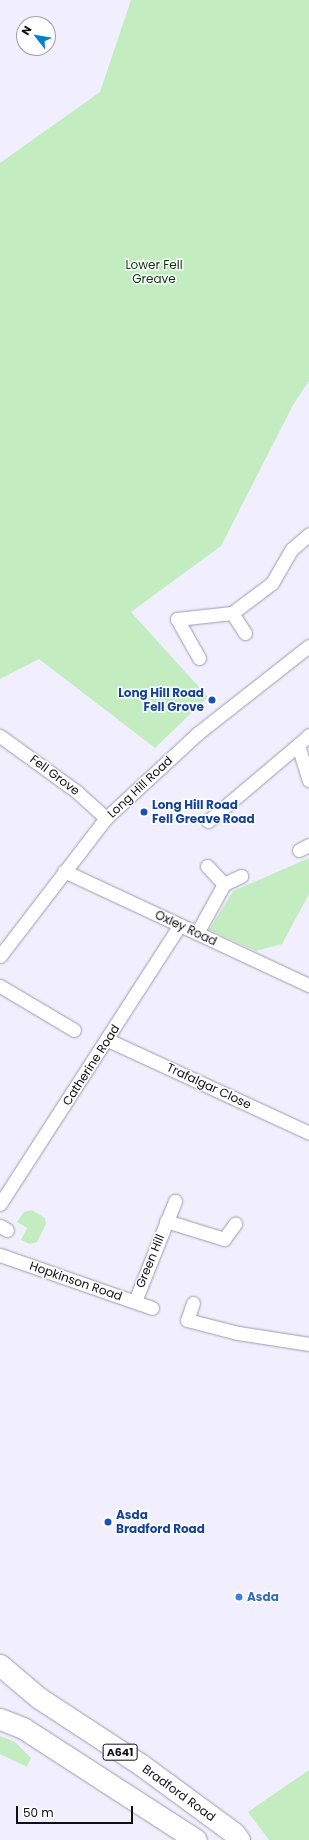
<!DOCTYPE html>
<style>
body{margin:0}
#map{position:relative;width:309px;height:1840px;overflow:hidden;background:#f1effd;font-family:Poppins,sans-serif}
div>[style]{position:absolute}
.green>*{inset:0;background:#c3edc1}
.roads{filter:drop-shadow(0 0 1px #9d9aaf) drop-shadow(0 0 1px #9d9aaf)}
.street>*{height:13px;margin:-6.5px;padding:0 6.5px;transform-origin:6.5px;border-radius:6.5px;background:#fff}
.primary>*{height:21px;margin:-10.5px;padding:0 10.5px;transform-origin:10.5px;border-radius:10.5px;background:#fff}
.dots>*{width:11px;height:11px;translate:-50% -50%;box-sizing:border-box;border:2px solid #fff;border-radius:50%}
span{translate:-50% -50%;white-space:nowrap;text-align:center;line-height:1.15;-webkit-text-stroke:3px #fff;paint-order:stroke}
.shield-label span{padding:1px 3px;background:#fff;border:1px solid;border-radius:3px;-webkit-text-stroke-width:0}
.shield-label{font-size:11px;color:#100f16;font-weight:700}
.park-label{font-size:12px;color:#043708}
.transit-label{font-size:12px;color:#164399;font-weight:700}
.right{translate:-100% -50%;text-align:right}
.left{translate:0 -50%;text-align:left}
.street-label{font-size:12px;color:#100f16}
.shop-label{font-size:12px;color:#366cbe;font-weight:700}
.north{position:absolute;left:16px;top:16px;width:40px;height:40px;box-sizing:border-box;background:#fff;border:1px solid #9f9fa2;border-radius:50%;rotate:301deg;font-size:11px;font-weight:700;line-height:16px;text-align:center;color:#100f16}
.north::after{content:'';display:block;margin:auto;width:14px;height:18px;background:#0182ca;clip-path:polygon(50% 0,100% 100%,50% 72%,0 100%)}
.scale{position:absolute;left:16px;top:1806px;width:117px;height:18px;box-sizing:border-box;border:2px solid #100f16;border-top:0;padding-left:5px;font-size:12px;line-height:14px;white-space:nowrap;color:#100f16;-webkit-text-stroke:3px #fff;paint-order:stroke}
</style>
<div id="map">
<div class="green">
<div style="clip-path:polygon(131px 0,309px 0,309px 381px,293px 405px,221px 546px,131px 612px,208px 697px,155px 748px,39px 659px,0 679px,0 163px,100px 92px)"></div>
<div style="clip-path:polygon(309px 858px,309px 894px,282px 944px,256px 951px,209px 930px,233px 891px)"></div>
<div style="clip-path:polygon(32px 1210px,45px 1218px,46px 1224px,37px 1242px,30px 1244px,21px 1240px,27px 1228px,17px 1222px,24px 1212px)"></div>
<div style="clip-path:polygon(0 1736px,15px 1742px,31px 1758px,27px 1767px,0 1754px)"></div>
<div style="clip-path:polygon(309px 1770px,309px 1840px,269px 1840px,248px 1812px)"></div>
</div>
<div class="roads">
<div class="street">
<div style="left:232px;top:613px;width:24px;rotate:57deg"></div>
<div style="left:199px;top:658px;width:45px;rotate:-119.4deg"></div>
<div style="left:177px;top:619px;width:55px;rotate:-6.2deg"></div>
<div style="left:232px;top:613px;width:50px;rotate:-36.9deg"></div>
<div style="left:272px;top:583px;width:39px;rotate:-60deg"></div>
<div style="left:292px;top:549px;width:23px;rotate:-41deg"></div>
<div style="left:309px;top:735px;width:15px;rotate:138deg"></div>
<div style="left:298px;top:745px;width:37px;rotate:73deg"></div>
<div style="left:0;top:736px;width:95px;rotate:36deg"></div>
<div style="left:77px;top:792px;width:39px;rotate:42deg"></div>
<div style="left:208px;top:821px;width:118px;rotate:-40.2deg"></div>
<div style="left:299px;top:850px;width:11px;rotate:-27deg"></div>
<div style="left:207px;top:866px;width:25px;rotate:47deg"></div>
<div style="left:64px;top:871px;width:270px;rotate:25deg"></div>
<div style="left:197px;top:933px;width:56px;rotate:-61.1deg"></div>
<div style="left:224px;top:884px;width:19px;rotate:-25deg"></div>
<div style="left:0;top:956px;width:174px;rotate:-52.5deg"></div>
<div style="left:106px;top:818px;width:125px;rotate:-42.7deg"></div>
<div style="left:198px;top:733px;width:141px;rotate:-38.1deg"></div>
<div style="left:0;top:986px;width:86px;rotate:30.7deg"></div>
<div style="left:108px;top:1040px;width:221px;rotate:24.8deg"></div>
<div style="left:0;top:1204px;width:332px;rotate:-57.2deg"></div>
<div style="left:166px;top:1221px;width:61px;rotate:17.2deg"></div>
<div style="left:224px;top:1239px;width:19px;rotate:-54deg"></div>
<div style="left:0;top:1226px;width:8px;rotate:30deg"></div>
<div style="left:0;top:1255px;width:161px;rotate:19.2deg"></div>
<div style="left:135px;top:1301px;width:108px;rotate:-68.2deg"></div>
<div style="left:193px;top:1303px;width:18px;rotate:109deg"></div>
<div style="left:187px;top:1320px;width:53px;rotate:14.3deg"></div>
<div style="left:238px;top:1333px;width:72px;rotate:8.8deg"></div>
</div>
<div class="primary">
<div style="left:0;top:1665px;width:51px;rotate:40.2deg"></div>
<div style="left:39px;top:1698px;width:121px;rotate:33.2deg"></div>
<div style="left:140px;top:1764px;width:117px;rotate:36.3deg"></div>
<div style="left:234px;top:1833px;width:9px;rotate:54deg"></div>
<div style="left:0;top:1719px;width:25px;rotate:21deg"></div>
<div style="left:23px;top:1728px;width:206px;rotate:32.9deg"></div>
</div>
</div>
<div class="dots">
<div style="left:212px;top:700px;background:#1a4fb4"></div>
<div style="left:144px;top:812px;background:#1a4fb4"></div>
<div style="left:108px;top:1522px;background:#1a4fb4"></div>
<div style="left:239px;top:1597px;background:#3f7fe0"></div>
</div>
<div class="shield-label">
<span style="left:120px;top:1752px">A641</span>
</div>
<div class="park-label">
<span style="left:154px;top:272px">Lower Fell<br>Greave</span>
</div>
<div class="transit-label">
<span class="right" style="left:204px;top:700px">Long Hill Road<br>Fell Grove</span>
<span class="left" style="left:152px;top:812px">Long Hill Road<br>Fell Greave Road</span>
<span class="left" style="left:116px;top:1522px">Asda<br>Bradford Road</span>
</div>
<div class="street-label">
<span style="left:55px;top:775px;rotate:37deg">Fell Grove</span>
<span style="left:140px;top:787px;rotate:-43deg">Long Hill Road</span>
<span style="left:186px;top:928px;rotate:25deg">Oxley Road</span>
<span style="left:91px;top:1065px;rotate:-57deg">Catherine Road</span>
<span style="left:209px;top:1086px;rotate:25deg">Trafalgar Close</span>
<span style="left:150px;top:1261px;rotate:-68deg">Green Hill</span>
<span style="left:76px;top:1281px;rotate:19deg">Hopkinson Road</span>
<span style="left:179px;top:1793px;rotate:36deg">Bradford Road</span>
</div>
<div class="shop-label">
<span class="left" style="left:247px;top:1597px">Asda</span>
</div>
<div class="north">N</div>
<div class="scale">50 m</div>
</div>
